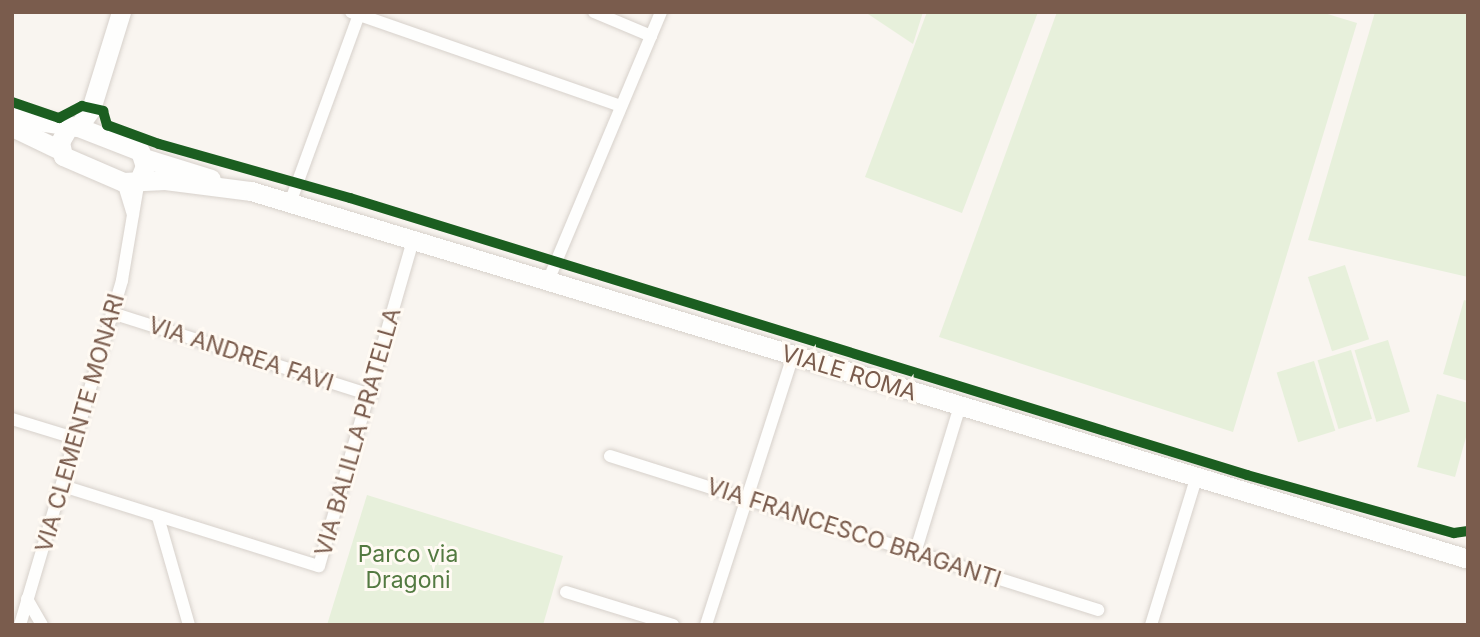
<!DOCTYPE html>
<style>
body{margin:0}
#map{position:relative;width:1480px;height:637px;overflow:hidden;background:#f9f5f0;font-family:Inter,sans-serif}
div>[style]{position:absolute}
.green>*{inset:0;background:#e7f0db;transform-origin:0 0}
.roads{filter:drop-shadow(0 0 2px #d7d1cb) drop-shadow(0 0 2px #d7d1cb)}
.street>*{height:12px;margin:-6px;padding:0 6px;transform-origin:6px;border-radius:6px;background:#fefefd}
.secondary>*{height:19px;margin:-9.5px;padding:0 9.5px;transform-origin:9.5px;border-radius:9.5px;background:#fefefd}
.cycleway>*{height:10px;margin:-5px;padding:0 5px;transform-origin:5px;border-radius:5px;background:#1b5e20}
span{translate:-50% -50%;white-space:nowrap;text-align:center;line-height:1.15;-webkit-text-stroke:6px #fffaf3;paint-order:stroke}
.street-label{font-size:23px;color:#7a5c4d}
.park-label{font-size:23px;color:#537a41}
.frame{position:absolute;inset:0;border:14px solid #7a5c4d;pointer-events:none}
</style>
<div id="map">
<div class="green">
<div style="clip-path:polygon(865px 12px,923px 12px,913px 44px)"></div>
<div style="clip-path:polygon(927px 12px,1038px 12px,962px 213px,865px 177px)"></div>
<div style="clip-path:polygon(1057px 12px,1321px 12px,1357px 23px,1233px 432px,939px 337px)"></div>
<div style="clip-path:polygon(1375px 12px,1468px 12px,1468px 277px,1308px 240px)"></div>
<div style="left:1345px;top:265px;width:78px;height:39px;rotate:72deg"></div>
<div style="clip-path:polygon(1464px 300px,1468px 301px,1468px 381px,1443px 374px)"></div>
<div style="left:1388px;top:340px;width:75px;height:35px;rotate:73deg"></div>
<div style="left:1351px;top:350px;width:72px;height:35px;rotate:73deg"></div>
<div style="left:1314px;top:361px;width:73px;height:39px;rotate:73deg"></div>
<div style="clip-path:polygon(1437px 394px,1468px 403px,1468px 430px,1455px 477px,1417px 467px)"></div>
<div style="clip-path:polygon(367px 495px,563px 556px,543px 625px,327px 625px)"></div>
</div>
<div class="roads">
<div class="street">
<div style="left:351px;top:12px;width:286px;rotate:19.2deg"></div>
<div style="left:594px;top:12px;width:62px;rotate:22.8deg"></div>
<div style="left:123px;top:182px;width:34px;rotate:73deg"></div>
<div style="left:290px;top:203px;width:203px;rotate:-69.9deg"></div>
<div style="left:548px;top:281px;width:292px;rotate:-67.2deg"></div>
<div style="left:112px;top:313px;width:272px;rotate:17.6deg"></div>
<div style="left:12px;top:419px;width:65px;rotate:17deg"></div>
<div style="left:610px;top:456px;width:512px;rotate:17.51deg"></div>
<div style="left:63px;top:486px;width:268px;rotate:17.4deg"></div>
<div style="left:319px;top:566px;width:338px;rotate:-73.9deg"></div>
<div style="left:158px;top:517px;width:112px;rotate:74deg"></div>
<div style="left:915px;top:553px;width:154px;rotate:-73deg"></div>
<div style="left:566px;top:592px;width:112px;rotate:17.1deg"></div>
<div style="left:27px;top:599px;width:30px;rotate:60deg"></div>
<div style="left:20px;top:625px;width:360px;rotate:-73.5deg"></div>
<div style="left:122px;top:280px;width:101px;rotate:-80.4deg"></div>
<div style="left:706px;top:625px;width:283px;rotate:-72.1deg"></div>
<div style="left:1151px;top:625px;width:153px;rotate:-72.9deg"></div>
</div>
<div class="secondary">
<div style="left:12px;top:117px;width:67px;rotate:8.6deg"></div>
<div style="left:78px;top:127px;width:66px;rotate:21.2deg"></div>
<div style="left:140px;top:151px;width:16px;rotate:72deg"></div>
<div style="left:145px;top:166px;width:15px;rotate:113deg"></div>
<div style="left:12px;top:127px;width:53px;rotate:25.6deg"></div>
<div style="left:78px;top:127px;width:22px;rotate:-54deg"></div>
<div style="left:91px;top:109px;width:102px;rotate:-72.8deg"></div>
<div style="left:68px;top:128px;width:16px;rotate:120deg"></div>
<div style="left:60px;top:142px;width:14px;rotate:78deg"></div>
<div style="left:63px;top:156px;width:65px;rotate:23.4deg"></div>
<div style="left:123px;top:182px;width:42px;rotate:-2.7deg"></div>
<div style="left:165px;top:180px;width:87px;rotate:7.3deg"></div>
<div style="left:251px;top:191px;width:1271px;rotate:16.82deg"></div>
<div style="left:144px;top:158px;width:70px;rotate:17.4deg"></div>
</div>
</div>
<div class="cycleway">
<div style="left:12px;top:102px;width:50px;rotate:18.8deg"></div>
<div style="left:59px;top:118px;width:26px;rotate:-28deg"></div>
<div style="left:82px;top:106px;width:22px;rotate:13deg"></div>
<div style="left:103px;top:111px;width:15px;rotate:74deg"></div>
<div style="left:107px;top:125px;width:55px;rotate:20.1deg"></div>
<div style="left:159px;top:144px;width:198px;rotate:15.8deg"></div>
<div style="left:350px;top:198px;width:939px;rotate:17.16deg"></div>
<div style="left:1247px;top:475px;width:215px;rotate:15.7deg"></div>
<div style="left:1454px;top:533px;width:14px;rotate:-8deg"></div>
</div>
<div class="street-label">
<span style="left:241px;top:354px;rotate:18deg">VIA ANDREA FAVI</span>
<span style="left:849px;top:373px;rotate:17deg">VIALE ROMA</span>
<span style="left:80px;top:423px;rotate:-74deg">VIA CLEMENTE MONARI</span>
<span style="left:358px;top:432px;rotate:-74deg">VIA BALILLA PRATELLA</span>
<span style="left:854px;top:533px;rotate:18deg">VIA FRANCESCO BRAGANTI</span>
</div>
<div class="park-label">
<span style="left:408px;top:567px">Parco via<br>Dragoni</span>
</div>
<div class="frame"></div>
</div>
